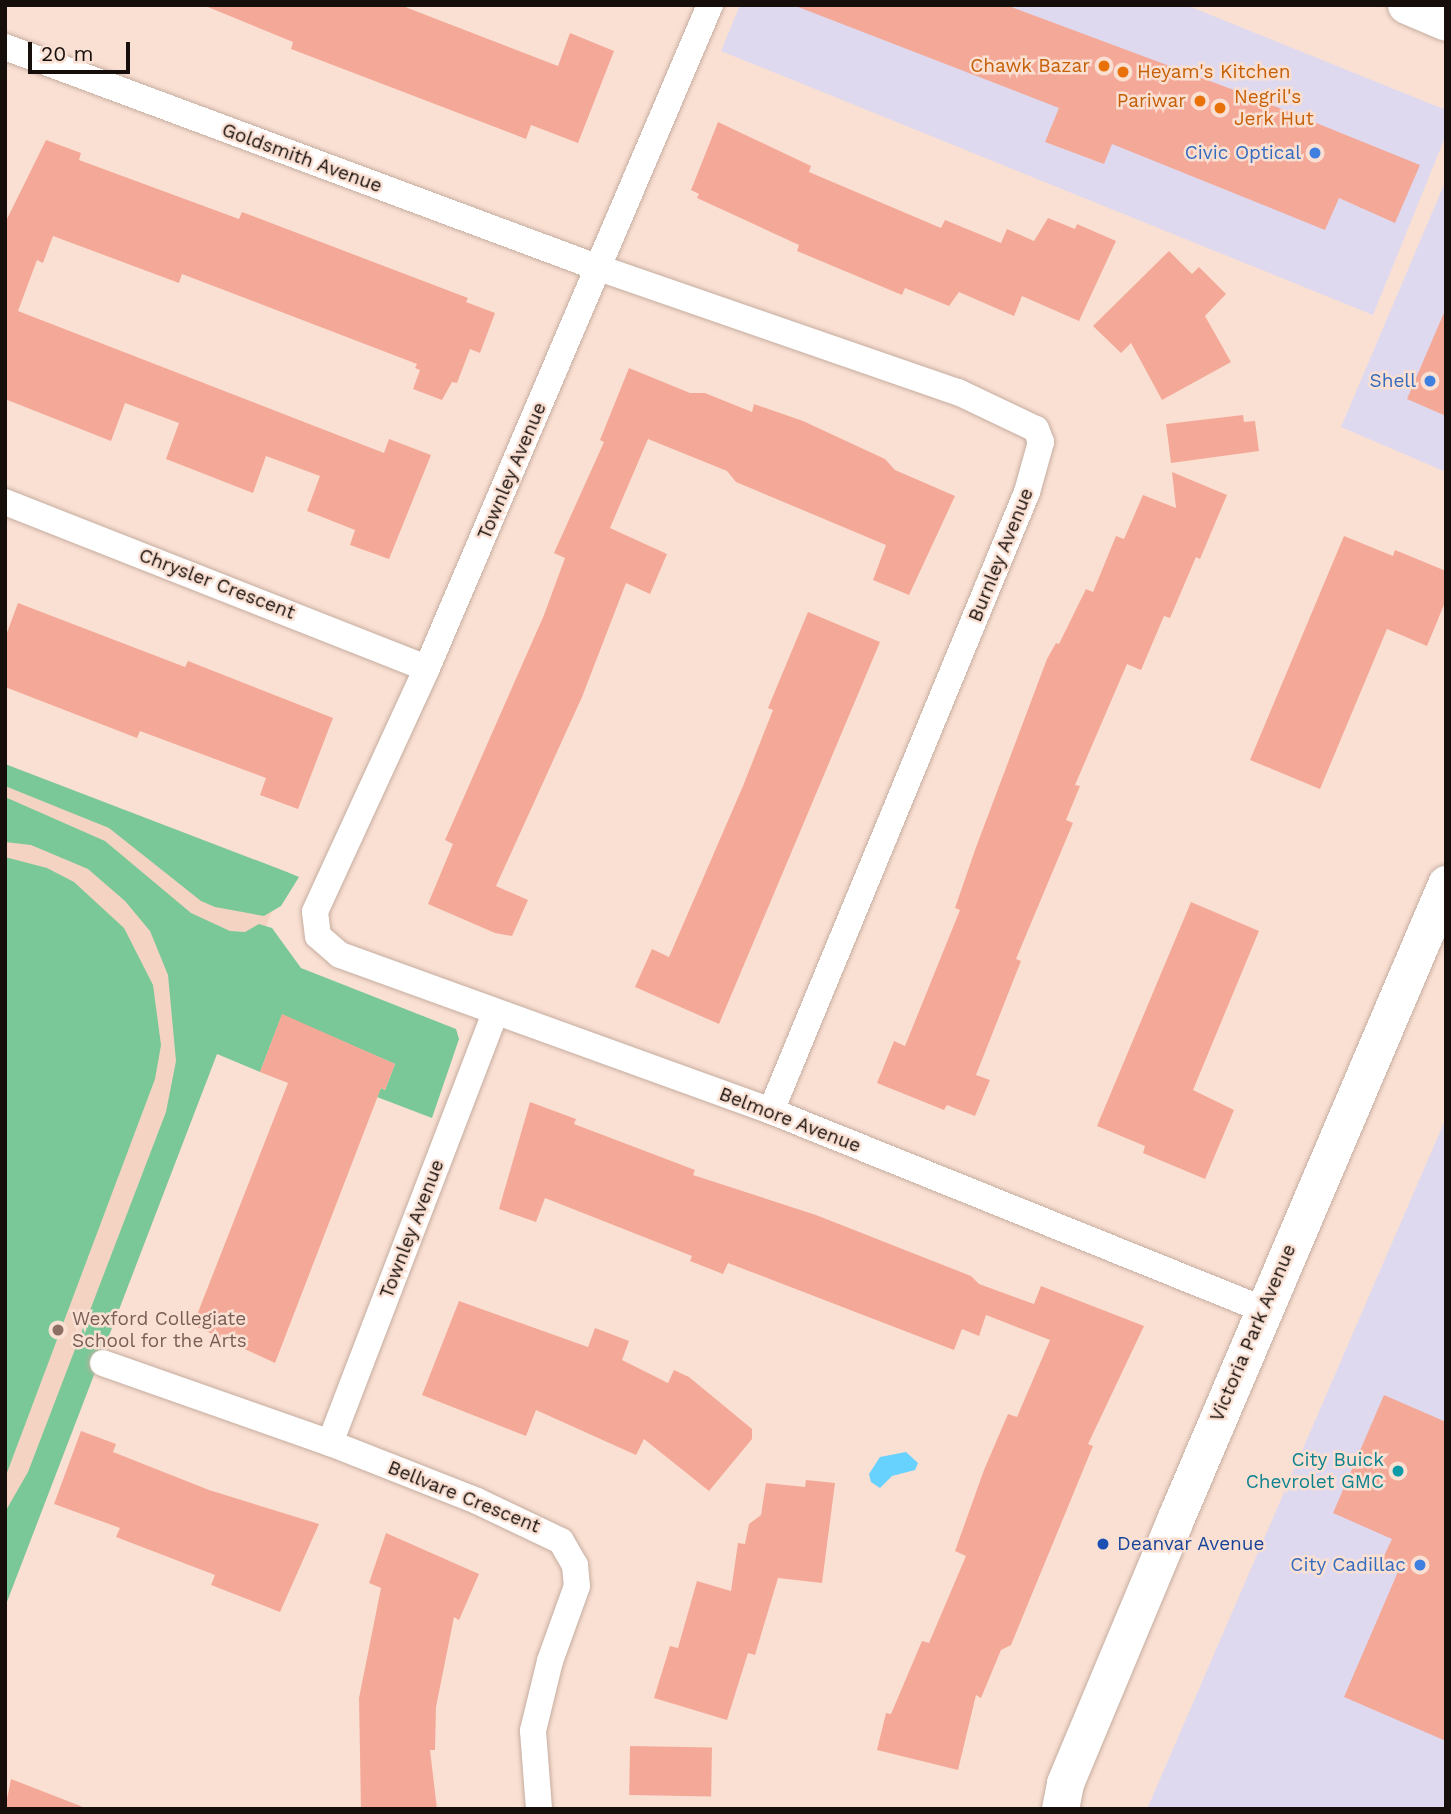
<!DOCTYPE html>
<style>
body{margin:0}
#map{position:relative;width:1451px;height:1814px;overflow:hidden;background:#fae0d3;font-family:"Work Sans",sans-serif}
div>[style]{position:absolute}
.commercial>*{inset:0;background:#ded9ee}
.built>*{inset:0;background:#f4d3c3}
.green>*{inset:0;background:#7ac897}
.water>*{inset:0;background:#67d2fe}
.building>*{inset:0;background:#f4a998;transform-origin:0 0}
.roads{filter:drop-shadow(0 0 2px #c5ada0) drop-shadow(0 0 2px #c5ada0)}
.street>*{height:26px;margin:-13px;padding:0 13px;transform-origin:13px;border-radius:13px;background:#fff}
.secondary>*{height:37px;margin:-18.5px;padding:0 18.5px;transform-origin:18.5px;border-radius:18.5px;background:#fff}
.dots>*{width:19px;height:19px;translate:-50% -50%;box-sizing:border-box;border:4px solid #fae0d3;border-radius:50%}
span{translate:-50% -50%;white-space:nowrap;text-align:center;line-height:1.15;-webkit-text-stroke:5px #fae0d3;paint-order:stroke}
.food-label{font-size:19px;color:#c56008}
.right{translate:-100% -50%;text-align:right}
.left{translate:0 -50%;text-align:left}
.shop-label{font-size:19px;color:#366cbe}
.street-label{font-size:19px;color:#160e0a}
.education-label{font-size:19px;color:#785e54}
.culture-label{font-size:19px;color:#0d838f}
.transit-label{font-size:19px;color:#164399}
.frame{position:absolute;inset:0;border:7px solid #160e0a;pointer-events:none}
.scale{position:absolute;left:28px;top:42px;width:102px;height:32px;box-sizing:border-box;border:4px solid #160e0a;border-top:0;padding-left:9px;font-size:21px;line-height:24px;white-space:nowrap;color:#160e0a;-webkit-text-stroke:5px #fae0d3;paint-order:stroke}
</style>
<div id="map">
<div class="commercial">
<div style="clip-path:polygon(740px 5px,1186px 5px,1446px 110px,1446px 135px,1373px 315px,721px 51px)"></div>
<div style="clip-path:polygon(1446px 180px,1446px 472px,1341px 427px)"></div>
<div style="clip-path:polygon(1446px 1118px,1446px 1809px,1147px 1809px)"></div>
</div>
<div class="built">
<div style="clip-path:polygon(5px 764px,287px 872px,5px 1607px)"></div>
</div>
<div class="green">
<div style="clip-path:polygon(5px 764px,287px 872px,299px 877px,281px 906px,264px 916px,215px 907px,201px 901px,109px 828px,5px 786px)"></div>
<div style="clip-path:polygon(5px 797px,105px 841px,191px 913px,230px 931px,245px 932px,259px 924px,272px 928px,301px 968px,456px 1029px,459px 1039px,432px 1118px,377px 1097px,381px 1088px,385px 1090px,395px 1064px,282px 1015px,260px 1072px,217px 1054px,5px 1607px,5px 1512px,28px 1472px,166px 1112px,176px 1061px,168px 975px,150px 931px,125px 901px,88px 869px,31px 845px,5px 842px)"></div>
<div style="clip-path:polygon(5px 857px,47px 868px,74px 882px,124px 928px,153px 985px,161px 1045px,155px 1079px,5px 1478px)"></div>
</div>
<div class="water">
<div style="clip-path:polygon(906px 1452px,918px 1463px,915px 1470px,892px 1476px,880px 1488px,871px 1482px,869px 1474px,880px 1457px)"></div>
</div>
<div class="building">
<div style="clip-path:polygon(203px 5px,400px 5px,558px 66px,570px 33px,614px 51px,578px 143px,531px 125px,526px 139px,291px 49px,293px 42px)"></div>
<div style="clip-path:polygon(793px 5px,1006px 5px,1242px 93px,1420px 165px,1395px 223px,1339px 198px,1325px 230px,1112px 144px,1104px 164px,1045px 142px,1059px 108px)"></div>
<div style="clip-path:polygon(718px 122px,811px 166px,809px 172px,941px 228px,945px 220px,1001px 243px,1007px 229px,1034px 241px,1048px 218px,1075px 229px,1077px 224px,1116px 241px,1079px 321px,1022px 296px,1014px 316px,959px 292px,949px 306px,905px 288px,902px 295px,797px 251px,799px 245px,697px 198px,699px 194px,691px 190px)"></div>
<div style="clip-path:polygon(46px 140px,81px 153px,79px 160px,239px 219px,242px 212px,468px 298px,466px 302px,495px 313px,480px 353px,470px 349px,457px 383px,452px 382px,442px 400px,413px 389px,420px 370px,415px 368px,417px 364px,182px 274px,179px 283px,53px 236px,43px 263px,37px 260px,18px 311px,384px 453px,389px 439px,431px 455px,389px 559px,350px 545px,355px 530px,307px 511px,320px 476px,266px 456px,253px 493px,166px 459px,179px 423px,125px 403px,111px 441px,5px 399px,5px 223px)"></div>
<div style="clip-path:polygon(1169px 251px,1192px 274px,1199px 267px,1226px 294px,1205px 316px,1231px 362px,1162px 400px,1131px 343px,1121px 353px,1093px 326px)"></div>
<div style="clip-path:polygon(1446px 308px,1446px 416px,1407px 399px)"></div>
<div style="clip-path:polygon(629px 368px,690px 393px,705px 393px,752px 412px,754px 404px,803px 421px,885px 459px,895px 470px,955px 496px,909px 595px,873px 580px,886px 545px,736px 482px,727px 471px,648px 439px,610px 528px,667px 554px,650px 594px,626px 583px,582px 697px,496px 886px,528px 900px,512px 936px,495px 933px,428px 904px,453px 844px,445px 840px,544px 615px,565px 558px,554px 553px,604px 442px,600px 440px)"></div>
<div style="clip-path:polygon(1243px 415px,1244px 422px,1255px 421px,1259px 451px,1171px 463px,1166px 424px)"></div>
<div style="clip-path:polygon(1172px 472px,1227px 495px,1200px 559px,1196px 557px,1170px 618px,1164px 616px,1141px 670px,1127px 664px,1075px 785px,1080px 786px,1066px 820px,1073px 823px,1016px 959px,1021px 961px,976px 1075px,990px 1080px,975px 1116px,947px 1105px,944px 1110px,877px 1083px,894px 1041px,905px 1046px,960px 910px,955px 908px,975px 850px,1047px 659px,1056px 643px,1059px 644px,1086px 589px,1093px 592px,1116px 536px,1124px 539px,1143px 495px,1176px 508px)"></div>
<div style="clip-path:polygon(1344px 536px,1393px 556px,1395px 550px,1446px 571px,1446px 600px,1427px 646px,1387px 629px,1320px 789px,1250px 760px)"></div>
<div style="clip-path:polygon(18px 603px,185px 667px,188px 661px,333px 718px,298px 809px,260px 795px,266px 778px,140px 731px,137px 738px,5px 687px,5px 638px)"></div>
<div style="clip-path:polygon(808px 612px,880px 642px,719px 1024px,635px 987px,652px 949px,669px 957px,743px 786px,773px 710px,768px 708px)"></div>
<div style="clip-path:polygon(1191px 902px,1259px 931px,1193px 1090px,1234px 1110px,1205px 1179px,1143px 1153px,1145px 1146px,1097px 1126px)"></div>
<div style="clip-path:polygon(282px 1014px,395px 1064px,385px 1090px,381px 1088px,275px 1363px,193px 1325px,288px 1083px,260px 1072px)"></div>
<div style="clip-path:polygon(530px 1102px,576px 1119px,574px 1124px,695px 1170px,693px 1175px,816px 1215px,971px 1276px,979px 1284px,1034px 1304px,1041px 1286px,1144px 1326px,1088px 1444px,1093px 1446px,1011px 1645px,1001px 1650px,981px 1698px,976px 1695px,958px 1770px,877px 1750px,886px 1713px,891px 1714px,922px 1641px,929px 1643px,966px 1556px,955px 1551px,984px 1470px,1008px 1414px,1017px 1417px,1050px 1340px,986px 1315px,979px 1336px,962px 1329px,954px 1350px,728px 1263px,723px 1274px,690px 1261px,692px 1256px,545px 1198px,536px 1222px,499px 1209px)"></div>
<div style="clip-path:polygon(459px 1301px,588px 1347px,595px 1328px,629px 1341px,622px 1360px,668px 1383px,674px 1370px,689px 1377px,752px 1429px,752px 1439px,709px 1491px,644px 1439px,636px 1455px,536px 1410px,526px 1436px,422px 1395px)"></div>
<div style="clip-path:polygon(1384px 1395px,1446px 1422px,1446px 1741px,1344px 1697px,1400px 1567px,1382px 1560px,1392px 1539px,1333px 1513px)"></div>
<div style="clip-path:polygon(81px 1431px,116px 1444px,113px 1452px,209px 1490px,319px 1524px,280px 1612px,211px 1585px,215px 1575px,116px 1537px,120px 1528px,54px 1504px)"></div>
<div style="clip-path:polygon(806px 1480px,835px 1483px,822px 1583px,778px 1578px,755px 1655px,748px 1653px,727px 1720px,654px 1698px,670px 1646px,678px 1648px,697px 1581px,731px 1591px,738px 1543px,745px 1544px,749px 1524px,761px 1515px,766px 1483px,805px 1487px)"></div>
<div style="clip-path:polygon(386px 1533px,479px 1574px,459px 1620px,454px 1617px,436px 1707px,435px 1750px,430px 1750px,437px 1809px,361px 1809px,359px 1698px,381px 1588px,369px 1583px)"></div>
<div style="left:630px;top:1746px;width:82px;height:49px;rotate:1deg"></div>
<div style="clip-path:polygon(11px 1779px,83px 1807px,83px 1809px,5px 1809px)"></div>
</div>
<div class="roads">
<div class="street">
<div style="left:710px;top:5px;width:721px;rotate:113.12deg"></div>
<div style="left:427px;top:668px;width:268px;rotate:114.7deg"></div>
<div style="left:315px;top:912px;width:24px;rotate:83deg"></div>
<div style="left:318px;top:936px;width:29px;rotate:41deg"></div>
<div style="left:340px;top:955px;width:458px;rotate:19.9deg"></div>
<div style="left:771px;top:1111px;width:529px;rotate:21.96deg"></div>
<div style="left:5px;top:47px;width:634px;rotate:20.41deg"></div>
<div style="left:599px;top:268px;width:380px;rotate:19.1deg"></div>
<div style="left:958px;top:392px;width:86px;rotate:25.4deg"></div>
<div style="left:1036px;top:429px;width:14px;rotate:69deg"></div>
<div style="left:1041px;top:442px;width:52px;rotate:105.6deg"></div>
<div style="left:1027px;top:492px;width:670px;rotate:112.47deg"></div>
<div style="left:5px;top:502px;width:453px;rotate:21.5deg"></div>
<div style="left:103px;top:1363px;width:241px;rotate:19.4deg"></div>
<div style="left:330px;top:1443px;width:158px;rotate:21.5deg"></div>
<div style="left:477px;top:1501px;width:93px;rotate:25.5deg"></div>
<div style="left:561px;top:1541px;width:28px;rotate:60deg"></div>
<div style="left:575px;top:1565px;width:21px;rotate:85deg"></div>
<div style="left:577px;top:1586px;width:80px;rotate:109.8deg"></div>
<div style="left:550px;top:1661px;width:72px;rotate:103.7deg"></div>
<div style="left:533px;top:1731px;width:78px;rotate:85.6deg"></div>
<div style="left:330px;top:1443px;width:458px;rotate:-69deg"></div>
</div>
<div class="secondary">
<div style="left:1406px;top:5px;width:43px;rotate:23deg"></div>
<div style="left:1060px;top:1809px;width:26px;rotate:-79deg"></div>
<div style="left:1065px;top:1783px;width:283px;rotate:-67.3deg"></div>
<div style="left:1174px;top:1522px;width:694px;rotate:-66.91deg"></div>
</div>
</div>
<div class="dots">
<div style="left:1104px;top:66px;background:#e8710a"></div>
<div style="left:1123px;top:72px;background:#e8710a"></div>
<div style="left:1200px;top:101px;background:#e8710a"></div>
<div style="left:1220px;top:108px;background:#e8710a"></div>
<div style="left:1315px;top:153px;background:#3f7fe0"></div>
<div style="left:1430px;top:381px;background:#3f7fe0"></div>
<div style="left:58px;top:1330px;background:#8d6e63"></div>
<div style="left:1398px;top:1471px;background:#0f9aa8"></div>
<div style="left:1103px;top:1544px;background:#1a4fb4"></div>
<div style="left:1420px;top:1565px;background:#3f7fe0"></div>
</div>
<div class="food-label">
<span class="right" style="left:1090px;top:66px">Chawk Bazar</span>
<span class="left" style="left:1137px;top:72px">Heyam's Kitchen</span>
<span class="left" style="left:1234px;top:108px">Negril's<br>Jerk Hut</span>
<span class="right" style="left:1186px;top:101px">Pariwar</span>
</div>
<div class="shop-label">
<span class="right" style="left:1301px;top:153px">Civic Optical</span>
<span class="right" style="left:1416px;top:381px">Shell</span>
<span class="right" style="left:1406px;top:1565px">City Cadillac</span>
</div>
<div class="street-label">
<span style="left:302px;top:158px;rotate:20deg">Goldsmith Avenue</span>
<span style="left:512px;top:471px;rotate:-67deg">Townley Avenue</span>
<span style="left:1001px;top:555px;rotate:-68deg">Burnley Avenue</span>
<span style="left:217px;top:584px;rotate:21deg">Chrysler Crescent</span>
<span style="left:790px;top:1120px;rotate:21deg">Belmore Avenue</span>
<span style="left:412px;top:1229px;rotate:-69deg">Townley Avenue</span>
<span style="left:1253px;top:1333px;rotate:-67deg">Victoria Park Avenue</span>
<span style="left:464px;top:1497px;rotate:22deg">Bellvare Crescent</span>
</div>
<div class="education-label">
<span class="left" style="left:72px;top:1330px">Wexford Collegiate<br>School for the Arts</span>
</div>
<div class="culture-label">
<span class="right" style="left:1384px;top:1471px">City Buick<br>Chevrolet GMC</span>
</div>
<div class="transit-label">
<span class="left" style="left:1117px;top:1544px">Deanvar Avenue</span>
</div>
<div class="frame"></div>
<div class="scale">20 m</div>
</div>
